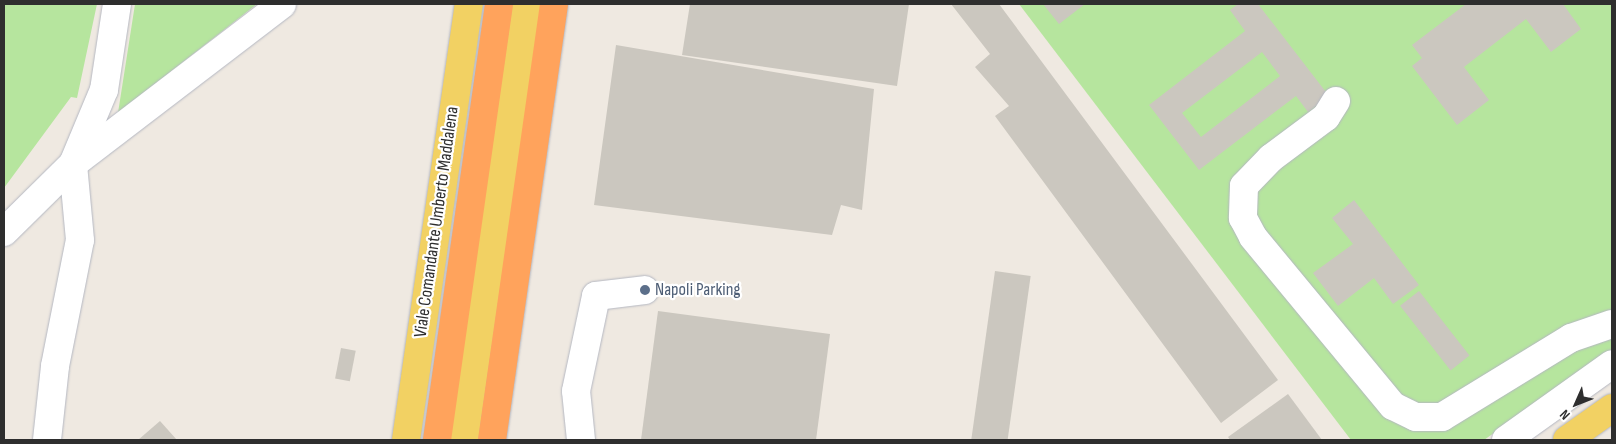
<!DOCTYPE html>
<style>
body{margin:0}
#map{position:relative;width:1616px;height:444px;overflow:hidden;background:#efe9e1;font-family:"Sofia Sans Condensed",sans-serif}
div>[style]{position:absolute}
.green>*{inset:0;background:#b6e59e}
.building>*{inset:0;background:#cbc7bf;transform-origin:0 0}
.roads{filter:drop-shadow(0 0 1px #b4b7c1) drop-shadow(0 0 1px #b4b7c1)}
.minor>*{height:28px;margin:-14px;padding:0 14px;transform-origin:14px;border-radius:14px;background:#fff}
.major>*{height:28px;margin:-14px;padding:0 14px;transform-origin:14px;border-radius:14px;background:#f2d163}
.highway>*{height:28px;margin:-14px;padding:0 14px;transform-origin:14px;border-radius:14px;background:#ffa35c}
.dots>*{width:14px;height:14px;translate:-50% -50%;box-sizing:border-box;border:2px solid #fff;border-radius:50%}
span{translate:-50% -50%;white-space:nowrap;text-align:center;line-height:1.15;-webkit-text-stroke:4.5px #fff;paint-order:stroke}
.street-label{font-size:18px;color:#2e2e2e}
.service-label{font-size:18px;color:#4e5e75}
.left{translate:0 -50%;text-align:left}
.frame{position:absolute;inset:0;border:5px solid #2e2e2e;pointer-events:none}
.north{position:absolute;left:1551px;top:379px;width:50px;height:50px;-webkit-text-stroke:4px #fff;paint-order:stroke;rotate:226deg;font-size:14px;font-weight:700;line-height:20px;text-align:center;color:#2e2e2e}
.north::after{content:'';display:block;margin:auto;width:18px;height:22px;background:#2e2e2e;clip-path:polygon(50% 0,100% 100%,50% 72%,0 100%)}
</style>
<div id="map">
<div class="green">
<div style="clip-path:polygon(4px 4px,97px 4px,77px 98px,71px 97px,4px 188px)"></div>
<div style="clip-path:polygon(135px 4px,257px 4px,118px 113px)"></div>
<div style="clip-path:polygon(1019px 4px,1612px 4px,1612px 349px,1484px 440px,1351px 440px)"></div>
</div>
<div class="building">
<div style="clip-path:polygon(690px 4px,909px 4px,897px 86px,682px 55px)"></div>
<div style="clip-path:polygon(951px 4px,999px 4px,1278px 380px,1221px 423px,995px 116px,1009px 106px,975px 67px,990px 54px)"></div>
<div style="clip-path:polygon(1043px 4px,1085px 4px,1059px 24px)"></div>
<div style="clip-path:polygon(evenodd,1238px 4px,1258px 4px,1329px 96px,1308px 112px,1296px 96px,1199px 170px,1149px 105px,1245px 31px,1230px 10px,1238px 4px,1262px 52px,1280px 76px,1201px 137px,1182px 113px,1262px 52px)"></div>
<div style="clip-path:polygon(1466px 4px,1563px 4px,1581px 29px,1551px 52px,1526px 19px,1464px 67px,1489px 100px,1457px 125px,1412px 66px,1422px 58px,1412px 45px)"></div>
<div style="clip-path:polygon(616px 45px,874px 89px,862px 210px,841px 205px,832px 235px,594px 205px)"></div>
<div style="clip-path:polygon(1354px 200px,1419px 285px,1393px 304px,1374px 278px,1338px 306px,1313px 273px,1353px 244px,1332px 218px)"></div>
<div style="left:995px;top:271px;width:36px;height:170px;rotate:8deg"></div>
<div style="left:1419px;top:291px;width:82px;height:24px;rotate:52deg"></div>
<div style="clip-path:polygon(658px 311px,830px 334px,816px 440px,641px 440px)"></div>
<div style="left:341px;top:348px;width:15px;height:31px;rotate:11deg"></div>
<div style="clip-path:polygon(1288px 394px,1322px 440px,1230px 440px,1228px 437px)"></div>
<div style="clip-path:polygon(160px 421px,177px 440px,138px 440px)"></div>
</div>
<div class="roads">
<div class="minor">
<div style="left:1336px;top:101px;width:19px;rotate:122deg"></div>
<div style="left:1326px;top:117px;width:69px;rotate:143.3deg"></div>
<div style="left:1271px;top:158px;width:39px;rotate:134deg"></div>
<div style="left:1244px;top:186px;width:32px;rotate:92deg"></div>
<div style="left:1243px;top:218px;width:21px;rotate:62deg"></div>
<div style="left:1253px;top:237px;width:219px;rotate:50.4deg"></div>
<div style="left:1393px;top:406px;width:25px;rotate:26deg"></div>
<div style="left:1416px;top:417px;width:26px"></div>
<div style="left:1442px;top:417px;width:151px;rotate:-31.5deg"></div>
<div style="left:1571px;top:338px;width:43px;rotate:-18.9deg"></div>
<div style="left:4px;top:232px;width:97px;rotate:-44.6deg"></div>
<div style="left:73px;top:164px;width:263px;rotate:-37.4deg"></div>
<div style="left:47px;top:440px;width:74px;rotate:-83.8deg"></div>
<div style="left:55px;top:366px;width:128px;rotate:-78.8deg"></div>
<div style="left:80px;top:240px;width:76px;rotate:-95.3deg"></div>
<div style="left:73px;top:164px;width:80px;rotate:-67.3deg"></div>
<div style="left:104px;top:90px;width:87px;rotate:-81.4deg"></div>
<div style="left:581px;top:440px;width:49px;rotate:-95.8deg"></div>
<div style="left:576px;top:391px;width:97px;rotate:-78.1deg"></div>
<div style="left:596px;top:296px;width:49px;rotate:-7deg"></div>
<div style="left:1506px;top:440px;width:130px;rotate:-35.6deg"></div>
</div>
<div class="major">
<div style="left:406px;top:440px;width:441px;rotate:-81.8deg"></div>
<div style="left:464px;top:440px;width:441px;rotate:-81.8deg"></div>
<div style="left:1567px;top:440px;width:55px;rotate:-35.4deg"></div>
</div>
<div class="highway">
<div style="left:437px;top:440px;width:440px;rotate:-81.9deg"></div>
<div style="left:492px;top:440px;width:440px;rotate:-81.9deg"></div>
</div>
</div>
<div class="dots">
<div style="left:645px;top:290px;background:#5c6f8a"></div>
</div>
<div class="street-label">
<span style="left:437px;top:222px;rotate:-82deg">Viale Comandante Umberto Maddalena</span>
</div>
<div class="service-label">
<span class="left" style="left:655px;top:290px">Napoli Parking</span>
</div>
<div class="frame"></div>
<div class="north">N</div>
</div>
